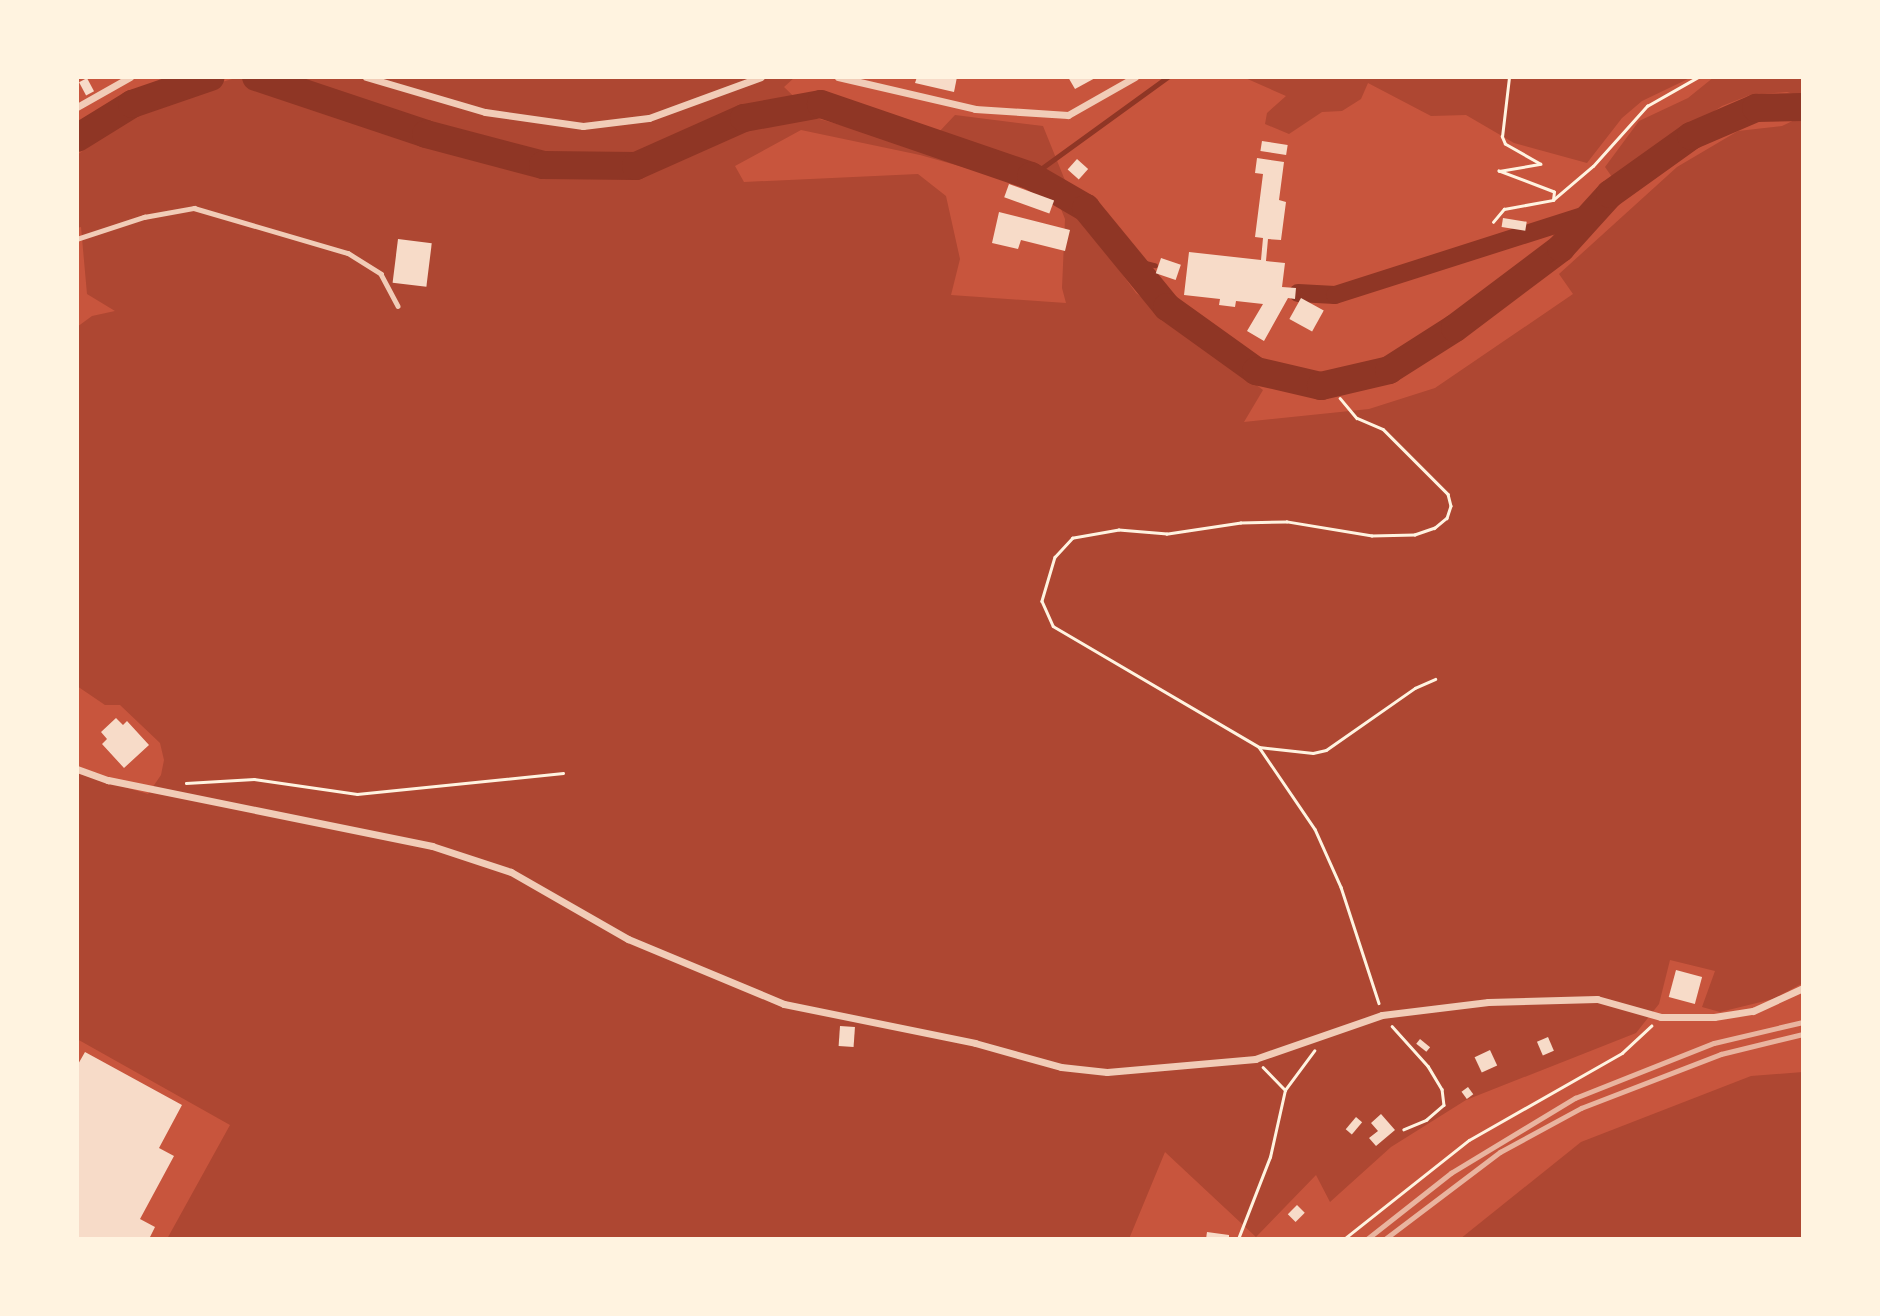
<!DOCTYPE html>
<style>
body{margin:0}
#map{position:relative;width:1880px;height:1316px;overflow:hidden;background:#c8553d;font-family:"PT Serif",serif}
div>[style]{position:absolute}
.green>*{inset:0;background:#ae4732}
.stream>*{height:4.5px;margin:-2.25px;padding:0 2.25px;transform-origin:2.25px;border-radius:2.25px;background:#8f3625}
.canal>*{height:18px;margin:-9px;padding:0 9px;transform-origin:9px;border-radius:9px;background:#8f3625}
.river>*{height:28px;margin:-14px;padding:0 14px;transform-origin:14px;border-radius:14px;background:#8f3625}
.building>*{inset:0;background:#f7dbc8;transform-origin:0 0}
.path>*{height:2.5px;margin:-1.25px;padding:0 1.25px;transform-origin:1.25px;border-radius:1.25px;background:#fff3e0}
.service>*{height:4.5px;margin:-2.25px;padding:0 2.25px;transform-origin:2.25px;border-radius:2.25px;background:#f1ccb7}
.minor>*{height:7px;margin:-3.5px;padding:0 3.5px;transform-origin:3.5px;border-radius:3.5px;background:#f1ccb7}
.rail>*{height:4.5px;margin:-2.25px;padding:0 2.25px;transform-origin:2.25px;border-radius:2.25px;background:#e9b49f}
span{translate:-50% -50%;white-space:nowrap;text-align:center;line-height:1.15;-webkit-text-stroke:7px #fff3e0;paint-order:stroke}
.frame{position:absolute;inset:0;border:79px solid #fff3e0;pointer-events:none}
</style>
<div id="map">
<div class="green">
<div style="clip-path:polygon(evenodd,239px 77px,795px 77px,784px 87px,816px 118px,923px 149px,955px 115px,1043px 126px,1079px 215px,1136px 293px,1263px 390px,1244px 422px,1369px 409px,1435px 388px,1573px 294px,1559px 274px,1677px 167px,1738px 131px,1782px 126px,1803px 116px,1803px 983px,1773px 999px,1720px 1012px,1702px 1007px,1715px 971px,1670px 960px,1659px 1004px,1636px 1033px,1466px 1100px,1391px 1147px,1330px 1202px,1316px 1175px,1256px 1237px,1165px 1152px,1129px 1239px,167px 1239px,230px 1125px,77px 1039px,77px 773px,148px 794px,161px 775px,164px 760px,160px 743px,120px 705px,105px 705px,77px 686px,77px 327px,92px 316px,115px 311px,87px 294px,81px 227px,77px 228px,77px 155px,148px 104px,239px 77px,801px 130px,920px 155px,1030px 186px,1057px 199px,1065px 219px,1062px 288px,1066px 303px,951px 295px,960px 259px,946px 196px,918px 174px,744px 182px,735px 166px,801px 130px)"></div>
<div style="clip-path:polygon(1243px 77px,1692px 77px,1642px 101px,1622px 118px,1587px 163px,1514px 143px,1466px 115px,1431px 116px,1368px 83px,1361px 99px,1342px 111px,1322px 112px,1289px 134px,1265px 124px,1267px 113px,1286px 96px)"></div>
<div style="clip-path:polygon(1714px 77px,1803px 77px,1803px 97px,1787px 92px,1750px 95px,1722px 106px,1612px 177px,1605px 167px,1639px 121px,1688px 98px)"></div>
<div style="clip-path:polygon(1803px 1072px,1803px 1239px,1460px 1239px,1581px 1142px,1751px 1076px)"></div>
</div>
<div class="stream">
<div style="left:1031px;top:176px;width:169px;rotate:-35.9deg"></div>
<div style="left:1122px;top:257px;width:34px;rotate:14deg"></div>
</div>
<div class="canal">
<div style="left:1298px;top:293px;width:37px;rotate:3deg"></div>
<div style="left:1335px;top:295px;width:267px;rotate:-17.7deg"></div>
</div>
<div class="river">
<div style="left:256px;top:77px;width:179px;rotate:18.5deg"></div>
<div style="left:426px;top:134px;width:121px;rotate:14.8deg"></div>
<div style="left:543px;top:165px;width:93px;rotate:0.6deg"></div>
<div style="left:636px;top:166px;width:118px;rotate:-24deg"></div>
<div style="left:744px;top:118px;width:78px;rotate:-10.3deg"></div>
<div style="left:821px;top:104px;width:222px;rotate:18.9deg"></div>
<div style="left:1031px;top:176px;width:64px;rotate:30.2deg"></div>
<div style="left:1086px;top:208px;width:128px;rotate:50.7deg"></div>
<div style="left:1167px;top:307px;width:110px;rotate:35.7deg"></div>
<div style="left:1256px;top:371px;width:67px;rotate:13deg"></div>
<div style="left:1321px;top:386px;width:70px;rotate:-13.2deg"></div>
<div style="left:1389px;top:370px;width:78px;rotate:-32.5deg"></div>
<div style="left:1455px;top:328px;width:133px;rotate:-37deg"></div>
<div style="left:1561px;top:248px;width:73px;rotate:-47.8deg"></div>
<div style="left:1610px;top:194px;width:100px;rotate:-35.6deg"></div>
<div style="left:1691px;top:136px;width:71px;rotate:-23.3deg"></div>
<div style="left:1756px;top:108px;width:47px;rotate:-1.2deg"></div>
<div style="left:77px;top:138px;width:65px;rotate:-31.7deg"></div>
<div style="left:132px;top:104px;width:83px;rotate:-18.9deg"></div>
</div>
<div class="building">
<div style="clip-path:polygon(917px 77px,957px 77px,954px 92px,915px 83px)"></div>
<div style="clip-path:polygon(1068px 77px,1097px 77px,1075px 89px)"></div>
<div style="left:87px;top:78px;width:15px;height:9px;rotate:62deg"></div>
<div style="left:1262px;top:141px;width:26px;height:10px;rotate:9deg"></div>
<div style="clip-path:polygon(1257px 158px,1284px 162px,1279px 200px,1286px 202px,1281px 240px,1268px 239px,1266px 261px,1285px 263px,1282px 287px,1296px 288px,1295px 299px,1288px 298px,1264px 341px,1247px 331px,1263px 304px,1236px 301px,1235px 307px,1219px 305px,1220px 299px,1184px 295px,1189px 252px,1261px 260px,1263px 238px,1255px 237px,1263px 174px,1255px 173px)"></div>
<div style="left:1077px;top:159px;width:15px;height:14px;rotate:42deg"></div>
<div style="left:1009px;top:184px;width:48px;height:14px;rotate:20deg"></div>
<div style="clip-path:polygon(999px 212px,1070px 230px,1065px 251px,1021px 240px,1018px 249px,992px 243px)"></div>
<div style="left:1503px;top:218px;width:24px;height:9px;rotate:9deg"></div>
<div style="left:398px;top:239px;width:34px;height:44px;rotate:7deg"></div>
<div style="left:1161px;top:258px;width:21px;height:16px;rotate:19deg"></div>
<div style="left:1301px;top:298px;width:26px;height:24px;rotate:29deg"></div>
<div style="clip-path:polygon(116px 718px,123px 725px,127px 721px,149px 745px,124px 768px,102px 744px,107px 739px,101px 732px)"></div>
<div style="left:1676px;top:970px;width:27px;height:28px;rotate:15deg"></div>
<div style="left:840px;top:1026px;width:15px;height:20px;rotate:4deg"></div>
<div style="left:1548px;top:1037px;width:15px;height:12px;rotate:67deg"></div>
<div style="left:1420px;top:1039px;width:13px;height:6px;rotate:39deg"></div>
<div style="left:1490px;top:1050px;width:17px;height:17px;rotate:65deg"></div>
<div style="clip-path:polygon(85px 1052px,182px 1105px,159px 1148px,174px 1156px,140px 1219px,155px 1227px,149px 1239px,77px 1239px,77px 1066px)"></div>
<div style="left:1468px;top:1087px;width:9px;height:8px;rotate:54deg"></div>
<div style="clip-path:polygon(1381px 1114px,1395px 1130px,1376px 1146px,1369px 1138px,1378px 1131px,1371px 1123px)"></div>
<div style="left:1356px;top:1117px;width:8px;height:16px;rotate:40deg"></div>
<div style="left:1297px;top:1205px;width:11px;height:13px;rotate:45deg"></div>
<div style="clip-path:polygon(1207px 1232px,1229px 1235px,1229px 1239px,1206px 1239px)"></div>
</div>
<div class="path">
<div style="left:1553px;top:200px;width:52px;rotate:-40.4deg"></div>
<div style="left:1593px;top:166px;width:81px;rotate:-48deg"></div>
<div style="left:1647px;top:106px;width:59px;rotate:-29.6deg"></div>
<div style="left:1493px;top:222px;width:17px;rotate:-50deg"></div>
<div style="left:1504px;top:209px;width:50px;rotate:-10.4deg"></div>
<div style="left:1553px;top:200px;width:8px;rotate:-83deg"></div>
<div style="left:1554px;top:192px;width:59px;rotate:-159.1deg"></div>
<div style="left:1499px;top:171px;width:42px;rotate:-9.7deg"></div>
<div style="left:1540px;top:164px;width:40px;rotate:-150.3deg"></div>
<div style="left:1505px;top:144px;width:8px;rotate:-113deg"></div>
<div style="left:1502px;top:137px;width:60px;rotate:-83.3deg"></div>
<div style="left:1340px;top:398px;width:26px;rotate:50deg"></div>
<div style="left:1357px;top:418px;width:28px;rotate:23deg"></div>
<div style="left:1383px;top:429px;width:92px;rotate:45deg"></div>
<div style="left:1448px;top:494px;width:12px;rotate:76deg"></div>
<div style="left:1451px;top:506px;width:13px;rotate:108deg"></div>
<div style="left:1447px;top:518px;width:16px;rotate:140deg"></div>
<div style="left:1435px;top:528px;width:21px;rotate:161deg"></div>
<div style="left:1415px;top:535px;width:43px;rotate:178.7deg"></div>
<div style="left:1372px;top:536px;width:86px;rotate:-170.6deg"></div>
<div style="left:1287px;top:522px;width:46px;rotate:178.8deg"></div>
<div style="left:1241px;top:523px;width:75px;rotate:171.5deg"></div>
<div style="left:1167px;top:534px;width:48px;rotate:-175.2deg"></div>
<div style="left:1119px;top:530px;width:47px;rotate:170.1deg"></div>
<div style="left:1073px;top:538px;width:26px;rotate:133deg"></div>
<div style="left:1055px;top:557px;width:46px;rotate:106.5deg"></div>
<div style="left:1042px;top:601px;width:27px;rotate:66deg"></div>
<div style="left:1053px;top:626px;width:239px;rotate:30.4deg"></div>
<div style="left:1259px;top:747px;width:99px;rotate:55.7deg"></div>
<div style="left:1315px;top:829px;width:64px;rotate:65.9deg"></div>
<div style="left:1341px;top:887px;width:122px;rotate:71.9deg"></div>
<div style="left:1259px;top:747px;width:54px;rotate:6.3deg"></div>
<div style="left:1313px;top:753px;width:13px;rotate:-13deg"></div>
<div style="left:1326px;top:750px;width:108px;rotate:-34.9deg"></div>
<div style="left:1415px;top:688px;width:22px;rotate:-24deg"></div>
<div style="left:186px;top:783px;width:68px;rotate:-3.4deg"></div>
<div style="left:254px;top:779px;width:104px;rotate:8.3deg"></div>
<div style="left:357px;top:794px;width:207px;rotate:-5.8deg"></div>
<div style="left:1392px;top:1026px;width:54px;rotate:48deg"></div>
<div style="left:1428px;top:1066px;width:27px;rotate:59deg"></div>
<div style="left:1442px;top:1089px;width:16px;rotate:83deg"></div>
<div style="left:1444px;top:1105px;width:23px;rotate:139deg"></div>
<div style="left:1427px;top:1120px;width:25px;rotate:157deg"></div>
<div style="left:1263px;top:1067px;width:32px;rotate:46deg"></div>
<div style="left:1238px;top:1239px;width:88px;rotate:-68.7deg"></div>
<div style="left:1270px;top:1157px;width:69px;rotate:-77.4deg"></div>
<div style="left:1285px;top:1090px;width:49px;rotate:-53.4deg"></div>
<div style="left:1344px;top:1239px;width:159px;rotate:-38.4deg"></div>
<div style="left:1469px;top:1140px;width:176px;rotate:-29.6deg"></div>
<div style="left:1622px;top:1053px;width:40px;rotate:-43deg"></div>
</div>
<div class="service">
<div style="left:77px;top:239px;width:71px;rotate:-18.2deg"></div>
<div style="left:144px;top:217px;width:51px;rotate:-10.2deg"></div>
<div style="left:194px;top:208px;width:160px;rotate:16.3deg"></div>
<div style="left:348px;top:253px;width:39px;rotate:32deg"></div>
<div style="left:381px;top:274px;width:36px;rotate:62deg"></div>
</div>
<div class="minor">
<div style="left:366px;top:77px;width:124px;rotate:16.4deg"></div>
<div style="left:485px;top:112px;width:99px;rotate:8.1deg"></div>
<div style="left:583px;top:126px;width:66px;rotate:-6.9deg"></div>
<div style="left:649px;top:118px;width:119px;rotate:-20.1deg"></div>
<div style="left:838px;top:77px;width:141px;rotate:13.1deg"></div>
<div style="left:975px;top:109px;width:93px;rotate:3.7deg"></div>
<div style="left:1068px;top:115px;width:77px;rotate:-29.6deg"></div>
<div style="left:77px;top:107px;width:61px;rotate:-29.5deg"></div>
<div style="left:77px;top:769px;width:33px;rotate:20deg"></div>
<div style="left:108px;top:780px;width:331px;rotate:11.5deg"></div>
<div style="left:432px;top:846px;width:83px;rotate:18.2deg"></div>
<div style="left:511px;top:872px;width:135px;rotate:29.8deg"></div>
<div style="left:628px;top:939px;width:169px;rotate:22.6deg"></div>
<div style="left:784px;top:1004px;width:195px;rotate:11.5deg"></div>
<div style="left:975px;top:1043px;width:89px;rotate:15.6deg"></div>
<div style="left:1061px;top:1067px;width:46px;rotate:6.2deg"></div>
<div style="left:1107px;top:1072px;width:149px;rotate:-5deg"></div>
<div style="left:1255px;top:1059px;width:134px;rotate:-19.1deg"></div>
<div style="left:1382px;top:1015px;width:107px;rotate:-7deg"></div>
<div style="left:1488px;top:1002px;width:109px;rotate:-1.6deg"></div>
<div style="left:1597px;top:999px;width:66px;rotate:15.7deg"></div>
<div style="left:1661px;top:1017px;width:53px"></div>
<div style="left:1714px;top:1017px;width:39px;rotate:-9deg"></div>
<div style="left:1753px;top:1011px;width:55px;rotate:-24.7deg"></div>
</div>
<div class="rail">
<div style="left:1367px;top:1239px;width:107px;rotate:-38.2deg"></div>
<div style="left:1451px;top:1173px;width:145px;rotate:-31.2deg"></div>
<div style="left:1575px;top:1098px;width:149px;rotate:-21.6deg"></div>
<div style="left:1714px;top:1043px;width:91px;rotate:-13.3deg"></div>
<div style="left:1385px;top:1239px;width:144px;rotate:-37.1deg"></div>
<div style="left:1500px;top:1152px;width:92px;rotate:-28.5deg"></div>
<div style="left:1581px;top:1108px;width:150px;rotate:-21.1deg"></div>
<div style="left:1721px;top:1054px;width:84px;rotate:-13.7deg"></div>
</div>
<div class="frame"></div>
</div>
